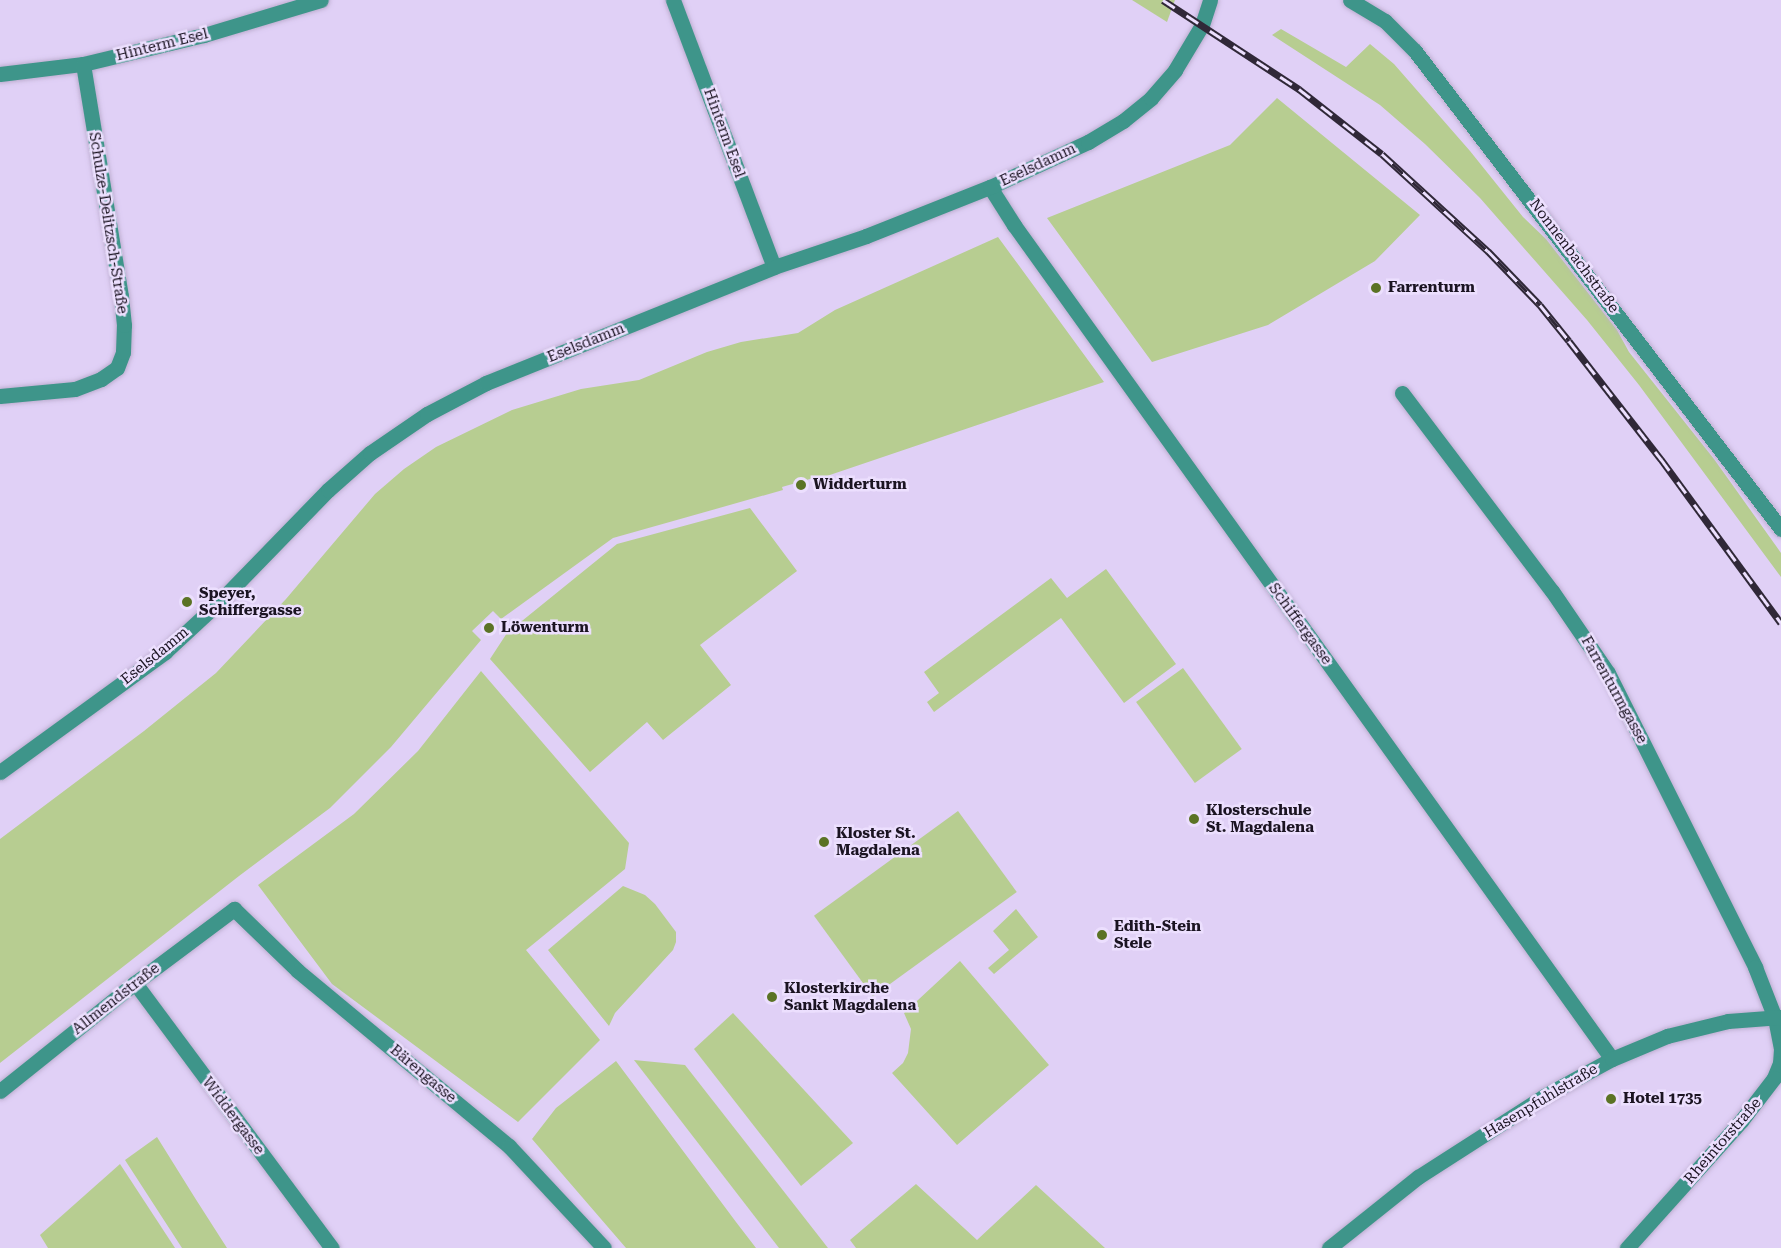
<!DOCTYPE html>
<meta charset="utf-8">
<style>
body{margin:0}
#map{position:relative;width:1781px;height:1248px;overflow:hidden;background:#e0d0f6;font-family:"Roboto Serif",serif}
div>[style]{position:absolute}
.green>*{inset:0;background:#b7cd91;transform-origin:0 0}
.roads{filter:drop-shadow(0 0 2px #bdaed0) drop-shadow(0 0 2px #bdaed0)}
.minor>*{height:15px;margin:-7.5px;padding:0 7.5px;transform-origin:7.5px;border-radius:7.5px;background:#3e958a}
.rail>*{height:7px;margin-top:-3.5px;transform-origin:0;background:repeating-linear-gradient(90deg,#ecdffe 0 14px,#302838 0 28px);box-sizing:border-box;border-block:2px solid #302838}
.dots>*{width:16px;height:16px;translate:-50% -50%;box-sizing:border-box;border:3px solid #ecdffe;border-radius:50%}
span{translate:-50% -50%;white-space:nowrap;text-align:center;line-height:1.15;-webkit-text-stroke:5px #ecdffe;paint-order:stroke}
.street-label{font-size:15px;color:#1b1422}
.poi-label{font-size:15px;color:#1b1422;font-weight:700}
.left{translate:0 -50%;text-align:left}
</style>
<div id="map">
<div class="green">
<div style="clip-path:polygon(1132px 0,1175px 0,1167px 22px)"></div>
<div style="clip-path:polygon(1281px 29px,1346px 67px,1370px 44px,1394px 64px,1470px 151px,1523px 217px,1546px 239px,1617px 330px,1629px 352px,1714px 459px,1781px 553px,1781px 577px,1639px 385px,1587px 320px,1480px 198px,1425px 144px,1380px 105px,1272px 35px)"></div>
<div style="clip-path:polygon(1277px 98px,1420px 215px,1375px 261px,1268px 325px,1152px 362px,1047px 218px,1230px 145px)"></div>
<div style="clip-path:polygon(998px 237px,1104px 382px,818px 479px,817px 477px,782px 487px,783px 490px,613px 538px,501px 619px,493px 611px,472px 631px,481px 640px,391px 747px,330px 808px,239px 876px,0 1063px,0 839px,144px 731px,216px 673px,286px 599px,375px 494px,404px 469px,436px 447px,512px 410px,581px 389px,639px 380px,707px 352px,741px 342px,798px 333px,835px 310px)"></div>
<div style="clip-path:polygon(750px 508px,797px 571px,700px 645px,731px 685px,663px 740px,647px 722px,590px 772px,490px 659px,507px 633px,617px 544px)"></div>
<div style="clip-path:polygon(1106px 569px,1176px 664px,1124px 703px,1061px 618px,934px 712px,927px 702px,939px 693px,924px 672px,1051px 578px,1067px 598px)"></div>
<div style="left:1183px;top:668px;width:100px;height:58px;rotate:54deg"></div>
<div style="clip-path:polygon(481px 671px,629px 843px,625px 869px,526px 950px,600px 1040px,518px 1122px,332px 984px,258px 885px,354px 814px,418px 751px)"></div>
<div style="left:958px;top:811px;width:100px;height:178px;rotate:54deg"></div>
<div style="clip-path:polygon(623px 886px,645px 895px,655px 904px,676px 932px,676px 942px,673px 950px,615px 1013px,609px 1026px,548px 950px)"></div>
<div style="clip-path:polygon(1016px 909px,1038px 937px,994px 974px,988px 968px,1009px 950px,993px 931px)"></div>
<div style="clip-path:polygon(960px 961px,1049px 1065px,957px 1145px,892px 1073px,903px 1063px,908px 1053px,911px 1029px,904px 1013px)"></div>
<div style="clip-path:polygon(733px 1013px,853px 1143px,801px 1186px,694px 1049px)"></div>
<div style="clip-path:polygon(634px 1060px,685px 1065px,828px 1248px,779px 1248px)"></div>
<div style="clip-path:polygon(616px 1061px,736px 1222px,756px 1248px,626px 1248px,532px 1139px,556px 1108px)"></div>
<div style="clip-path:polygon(157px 1137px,195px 1198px,227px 1248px,182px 1248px,125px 1160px)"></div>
<div style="clip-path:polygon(120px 1164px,175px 1248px,48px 1248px,40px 1235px)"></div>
<div style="clip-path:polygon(916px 1184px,977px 1240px,1036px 1185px,1105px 1248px,856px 1248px,850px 1240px)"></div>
</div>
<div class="roads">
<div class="minor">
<div style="left:673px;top:0;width:285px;rotate:69.3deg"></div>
<div style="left:1350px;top:0;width:41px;rotate:31deg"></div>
<div style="left:1385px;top:21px;width:42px;rotate:45deg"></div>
<div style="left:1415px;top:51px;width:602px;rotate:52.56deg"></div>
<div style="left:0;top:74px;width:84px;rotate:-6.9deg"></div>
<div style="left:83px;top:64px;width:124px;rotate:-13.5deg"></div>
<div style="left:204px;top:35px;width:122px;rotate:-16.7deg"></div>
<div style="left:990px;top:187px;width:45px;rotate:57.7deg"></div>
<div style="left:1014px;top:225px;width:1026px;rotate:54.36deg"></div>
<div style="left:1402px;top:393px;width:248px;rotate:52.9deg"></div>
<div style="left:1552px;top:591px;width:99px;rotate:55.7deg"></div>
<div style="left:1608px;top:673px;width:329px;rotate:63.4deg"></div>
<div style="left:1755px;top:967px;width:55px;rotate:68.6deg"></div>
<div style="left:1775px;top:1018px;width:32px;rotate:79deg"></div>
<div style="left:1781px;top:1049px;width:14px;rotate:94deg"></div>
<div style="left:1780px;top:1063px;width:16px;rotate:112deg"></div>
<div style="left:1774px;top:1078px;width:54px;rotate:127.5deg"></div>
<div style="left:1741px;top:1121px;width:171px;rotate:131.9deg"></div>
<div style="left:0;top:396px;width:75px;rotate:-5.3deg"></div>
<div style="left:75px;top:389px;width:28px;rotate:-21deg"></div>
<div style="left:101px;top:379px;width:19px;rotate:-35deg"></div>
<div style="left:117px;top:368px;width:17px;rotate:-69deg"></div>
<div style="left:123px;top:352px;width:27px;rotate:-88deg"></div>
<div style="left:124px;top:325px;width:29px;rotate:-96deg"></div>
<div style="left:121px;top:296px;width:235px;rotate:-99.3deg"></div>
<div style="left:0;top:772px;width:204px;rotate:-36deg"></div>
<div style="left:165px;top:652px;width:76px;rotate:-42.9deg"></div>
<div style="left:221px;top:600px;width:153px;rotate:-45.8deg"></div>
<div style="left:328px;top:490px;width:56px;rotate:-41.4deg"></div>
<div style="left:370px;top:453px;width:69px;rotate:-34.4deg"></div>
<div style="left:427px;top:414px;width:67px;rotate:-27.7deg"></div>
<div style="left:486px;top:383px;width:310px;rotate:-21.9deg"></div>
<div style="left:774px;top:267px;width:97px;rotate:-18.6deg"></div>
<div style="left:866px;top:236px;width:133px;rotate:-21.6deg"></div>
<div style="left:990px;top:187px;width:108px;rotate:-24.7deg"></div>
<div style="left:1088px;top:142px;width:41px;rotate:-31deg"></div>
<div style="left:1123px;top:121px;width:36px;rotate:-39deg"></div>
<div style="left:1151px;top:98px;width:37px;rotate:-49deg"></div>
<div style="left:1175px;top:70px;width:52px;rotate:-59deg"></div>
<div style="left:1202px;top:25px;width:26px;rotate:-72deg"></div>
<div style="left:135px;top:983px;width:330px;rotate:53.4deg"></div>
<div style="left:0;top:1091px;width:173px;rotate:-38.7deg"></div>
<div style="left:135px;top:983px;width:124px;rotate:-36.8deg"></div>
<div style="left:234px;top:909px;width:89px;rotate:44.1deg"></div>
<div style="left:298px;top:971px;width:274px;rotate:39.7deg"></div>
<div style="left:509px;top:1146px;width:139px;rotate:47deg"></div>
<div style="left:1329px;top:1248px;width:114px;rotate:-38.6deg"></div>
<div style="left:1418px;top:1177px;width:150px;rotate:-32.7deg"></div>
<div style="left:1544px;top:1096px;width:77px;rotate:-28.6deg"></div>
<div style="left:1612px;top:1059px;width:60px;rotate:-22.7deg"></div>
<div style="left:1667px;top:1036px;width:63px;rotate:-13.8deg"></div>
<div style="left:1728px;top:1021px;width:53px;rotate:-4.3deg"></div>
</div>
</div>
<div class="rail">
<div style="left:1163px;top:0;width:163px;rotate:33.2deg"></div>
<div style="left:1299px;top:89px;width:105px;rotate:38.1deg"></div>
<div style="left:1382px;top:154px;width:144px;rotate:42.5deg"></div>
<div style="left:1488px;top:251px;width:75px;rotate:46.1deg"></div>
<div style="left:1540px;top:305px;width:46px;rotate:51.1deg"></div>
<div style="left:1569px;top:341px;width:150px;rotate:52.1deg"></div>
<div style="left:1661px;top:459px;width:203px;rotate:53.8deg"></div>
</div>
<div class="dots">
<div style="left:1376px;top:288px;background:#5b7325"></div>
<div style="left:801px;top:485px;background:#5b7325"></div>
<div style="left:187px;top:602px;background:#5b7325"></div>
<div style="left:489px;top:628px;background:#5b7325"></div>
<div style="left:1194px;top:819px;background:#5b7325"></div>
<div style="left:824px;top:842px;background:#5b7325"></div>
<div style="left:1102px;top:935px;background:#5b7325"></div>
<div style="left:772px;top:997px;background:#5b7325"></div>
<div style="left:1611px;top:1099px;background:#5b7325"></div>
</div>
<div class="street-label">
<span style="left:162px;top:45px;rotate:-14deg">Hinterm Esel</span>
<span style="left:724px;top:133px;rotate:70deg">Hinterm Esel</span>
<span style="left:1038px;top:165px;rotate:-25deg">Eselsdamm</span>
<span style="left:108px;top:223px;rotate:81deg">Schulze-Delitzsch-Straße</span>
<span style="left:1574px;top:256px;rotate:53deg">Nonnenbachstraße</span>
<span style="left:586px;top:343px;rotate:-22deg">Eselsdamm</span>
<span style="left:1300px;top:624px;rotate:54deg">Schiffergasse</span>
<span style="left:155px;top:656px;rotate:-39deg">Eselsdamm</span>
<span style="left:1614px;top:690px;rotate:61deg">Farrenturmgasse</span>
<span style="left:116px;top:999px;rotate:-38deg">Allmendstraße</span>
<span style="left:423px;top:1074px;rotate:40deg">Bärengasse</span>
<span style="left:1541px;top:1101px;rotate:-31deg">Hasenpfuhlstraße</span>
<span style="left:233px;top:1116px;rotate:53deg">Widdergasse</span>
<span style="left:1723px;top:1141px;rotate:-49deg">Rheintorstraße</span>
</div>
<div class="poi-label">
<span class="left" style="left:1388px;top:288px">Farrenturm</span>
<span class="left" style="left:813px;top:485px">Widderturm</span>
<span class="left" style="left:199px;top:602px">Speyer,<br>Schiffergasse</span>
<span class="left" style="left:501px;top:628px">Löwenturm</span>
<span class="left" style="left:1206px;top:819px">Klosterschule<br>St. Magdalena</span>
<span class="left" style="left:836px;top:842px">Kloster St.<br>Magdalena</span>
<span class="left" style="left:1114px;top:935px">Edith-Stein<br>Stele</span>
<span class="left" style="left:784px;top:997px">Klosterkirche<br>Sankt Magdalena</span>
<span class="left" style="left:1623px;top:1099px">Hotel 1735</span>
</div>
</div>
